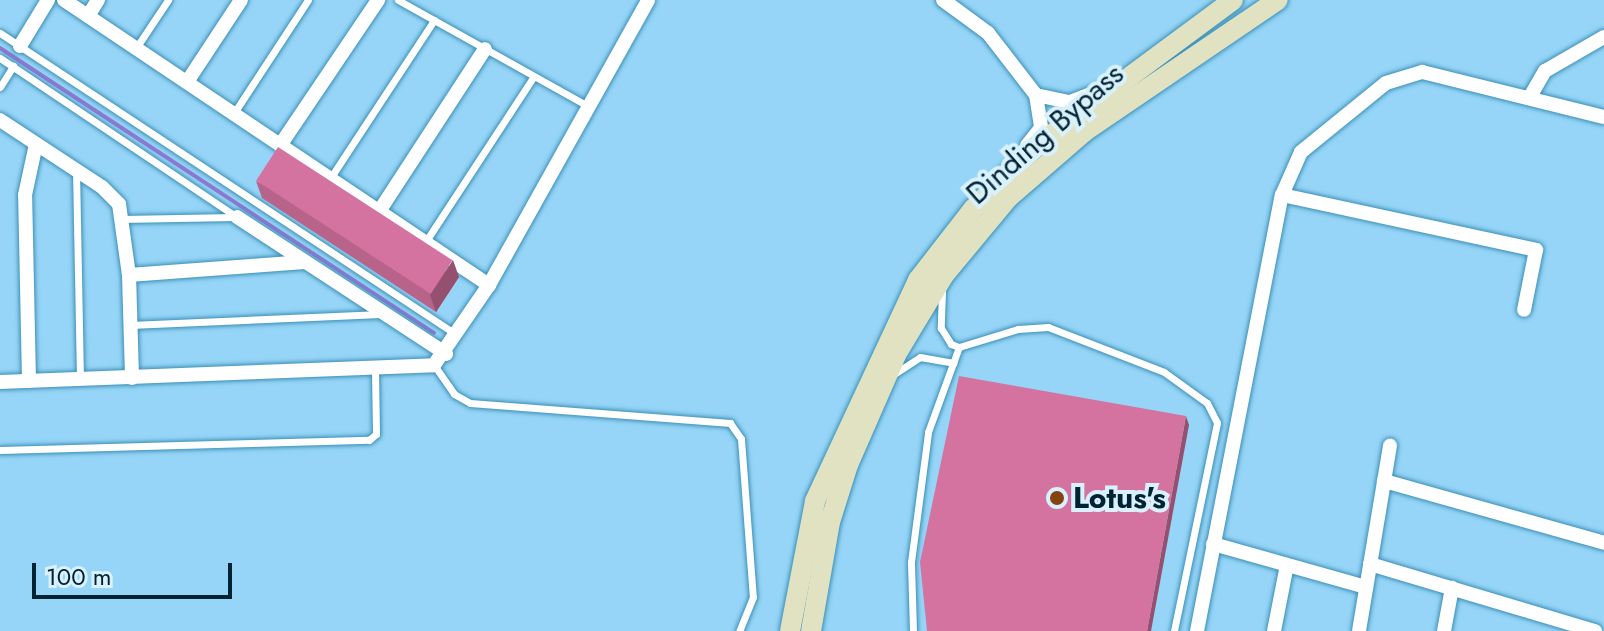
<!DOCTYPE html>
<style>
body{margin:0}
#map{position:relative;width:1604px;height:631px;overflow:hidden;background:#96d5f7;font-family:Jost,sans-serif}
div>[style]{position:absolute}
.stream>*{height:4px;margin:-2px;padding:0 2px;transform-origin:2px;border-radius:2px;background:#8c78d2}
.roads{filter:drop-shadow(0 0 2px #3c90b8) drop-shadow(0 0 2px #3c90b8)}
.lane>*{height:7px;margin:-3.5px;padding:0 3.5px;transform-origin:3.5px;border-radius:3.5px;background:#fff}
.street>*{height:14px;margin:-7px;padding:0 7px;transform-origin:7px;border-radius:7px;background:#fff}
.secondary>*{height:20px;margin:-10px;padding:0 10px;transform-origin:10px;border-radius:10px;background:#e0e2c2}
.wall>*{inset:0;background:#b7638a}
.shaded-wall>*{inset:0;background:#955070}
.building>*{inset:0;background:#d573a0;transform-origin:0 0}
.dots>*{width:22px;height:22px;translate:-50% -50%;box-sizing:border-box;border:4px solid #d9f0fd;border-radius:50%}
span{translate:-50% -50%;white-space:nowrap;text-align:center;line-height:1.15;-webkit-text-stroke:8px #d9f0fd;paint-order:stroke}
.street-label{font-size:30px;color:#002333}
.poi-label{font-size:30px;color:#002333;font-weight:700}
.left{translate:0 -50%;text-align:left}
.scale{position:absolute;left:32px;top:563px;width:200px;height:36px;box-sizing:border-box;border:4px solid #002333;border-top:0;padding-left:10px;font-size:24px;line-height:28px;white-space:nowrap;color:#002333;-webkit-text-stroke:6px #d9f0fd;paint-order:stroke}
</style>
<div id="map">
<div class="stream">
<div style="left:0;top:48px;width:519px;rotate:33.29deg"></div>
</div>
<div class="roads">
<div class="lane">
<div style="left:398px;top:0;width:218px;rotate:29.2deg"></div>
<div style="left:0;top:33px;width:548px;rotate:33.46deg"></div>
<div style="left:136px;top:48px;width:58px;rotate:-56.3deg"></div>
<div style="left:0;top:58px;width:285px;rotate:33.9deg"></div>
<div style="left:0;top:87px;width:25px;rotate:-58deg"></div>
<div style="left:234px;top:113px;width:135px;rotate:-56.8deg"></div>
<div style="left:76px;top:170px;width:209px;rotate:88.9deg"></div>
<div style="left:331px;top:177px;width:188px;rotate:-56.7deg"></div>
<div style="left:121px;top:219px;width:114px;rotate:-1deg"></div>
<div style="left:426px;top:241px;width:197px;rotate:-56.8deg"></div>
<div style="left:942px;top:291px;width:37px;rotate:92deg"></div>
<div style="left:941px;top:328px;width:19px;rotate:58deg"></div>
<div style="left:951px;top:344px;width:9px;rotate:21deg"></div>
<div style="left:959px;top:347px;width:62px;rotate:-17deg"></div>
<div style="left:1018px;top:329px;width:30px;rotate:-4deg"></div>
<div style="left:1048px;top:327px;width:124px;rotate:21.2deg"></div>
<div style="left:1164px;top:372px;width:53px;rotate:35.8deg"></div>
<div style="left:1207px;top:403px;width:22px;rotate:63deg"></div>
<div style="left:1217px;top:423px;width:212px;rotate:101.7deg"></div>
<div style="left:130px;top:325px;width:251px;rotate:-2.5deg"></div>
<div style="left:434px;top:365px;width:35px;rotate:55deg"></div>
<div style="left:454px;top:394px;width:18px;rotate:29deg"></div>
<div style="left:470px;top:403px;width:261px;rotate:4.4deg"></div>
<div style="left:730px;top:423px;width:19px;rotate:55deg"></div>
<div style="left:741px;top:439px;width:158px;rotate:85.7deg"></div>
<div style="left:753px;top:597px;width:37px;rotate:112deg"></div>
<div style="left:894px;top:374px;width:31px;rotate:-33deg"></div>
<div style="left:920px;top:357px;width:34px;rotate:10deg"></div>
<div style="left:0;top:450px;width:369px;rotate:-1.6deg"></div>
<div style="left:369px;top:440px;width:9px;rotate:-41deg"></div>
<div style="left:376px;top:434px;width:64px;rotate:-90.9deg"></div>
<div style="left:913px;top:631px;width:69px;rotate:-91.7deg"></div>
<div style="left:911px;top:562px;width:131px;rotate:-82.5deg"></div>
<div style="left:928px;top:432px;width:90px;rotate:-70deg"></div>
</div>
<div class="street">
<div style="left:64px;top:0;width:512px;rotate:33.85deg"></div>
<div style="left:943px;top:0;width:56px;rotate:36.3deg"></div>
<div style="left:988px;top:33px;width:78px;rotate:52.3deg"></div>
<div style="left:1036px;top:95px;width:33px;rotate:81deg"></div>
<div style="left:1041px;top:128px;width:22px;rotate:129deg"></div>
<div style="left:88px;top:16px;width:19px;rotate:-58deg"></div>
<div style="left:20px;top:46px;width:54px;rotate:-58.7deg"></div>
<div style="left:187px;top:82px;width:98px;rotate:-56.6deg"></div>
<div style="left:1036px;top:95px;width:35px;rotate:12deg"></div>
<div style="left:1070px;top:102px;width:36px;rotate:-21deg"></div>
<div style="left:1531px;top:95px;width:28px;rotate:-60deg"></div>
<div style="left:1545px;top:71px;width:68px;rotate:-30deg"></div>
<div style="left:0;top:120px;width:122px;rotate:33.3deg"></div>
<div style="left:102px;top:187px;width:24px;rotate:45deg"></div>
<div style="left:119px;top:204px;width:72px;rotate:82deg"></div>
<div style="left:129px;top:275px;width:103px;rotate:88.3deg"></div>
<div style="left:281px;top:144px;width:174px;rotate:-56deg"></div>
<div style="left:1282px;top:195px;width:260px;rotate:12.2deg"></div>
<div style="left:1536px;top:250px;width:61px;rotate:101.3deg"></div>
<div style="left:380px;top:210px;width:192px;rotate:-56.9deg"></div>
<div style="left:237px;top:217px;width:250px;rotate:33.2deg"></div>
<div style="left:129px;top:275px;width:176px;rotate:-4.2deg"></div>
<div style="left:29px;top:381px;width:186px;rotate:-91.2deg"></div>
<div style="left:25px;top:195px;width:52px;rotate:-77.8deg"></div>
<div style="left:0;top:382px;width:434px;rotate:-2.2deg"></div>
<div style="left:434px;top:365px;width:97px;rotate:-55.5deg"></div>
<div style="left:489px;top:285px;width:326px;rotate:-60.8deg"></div>
<div style="left:1384px;top:481px;width:229px;rotate:15.7deg"></div>
<div style="left:1213px;top:544px;width:159px;rotate:15.7deg"></div>
<div style="left:1370px;top:564px;width:235px;rotate:16.6deg"></div>
<div style="left:1197px;top:631px;width:444px;rotate:-79deg"></div>
<div style="left:1282px;top:195px;width:47px;rotate:-66.2deg"></div>
<div style="left:1301px;top:152px;width:109px;rotate:-39.1deg"></div>
<div style="left:1386px;top:83px;width:38px;rotate:-17deg"></div>
<div style="left:1422px;top:72px;width:187px;rotate:13.9deg"></div>
<div style="left:1274px;top:631px;width:67px;rotate:-78.9deg"></div>
<div style="left:1359px;top:631px;width:188px;rotate:-80.5deg"></div>
<div style="left:1444px;top:631px;width:44px;rotate:-79.5deg"></div>
</div>
<div class="secondary">
<div style="left:790px;top:631px;width:132px;rotate:-79.1deg"></div>
<div style="left:815px;top:501px;width:244px;rotate:-65deg"></div>
<div style="left:918px;top:280px;width:90px;rotate:-52.2deg"></div>
<div style="left:973px;top:209px;width:89px;rotate:-45deg"></div>
<div style="left:1036px;top:146px;width:245px;rotate:-36.5deg"></div>
<div style="left:811px;top:631px;width:111px;rotate:-80.1deg"></div>
<div style="left:830px;top:522px;width:60px;rotate:-72.5deg"></div>
<div style="left:848px;top:465px;width:122px;rotate:-66.4deg"></div>
<div style="left:897px;top:353px;width:91px;rotate:-58.9deg"></div>
<div style="left:944px;top:275px;width:100px;rotate:-50.3deg"></div>
<div style="left:1008px;top:198px;width:102px;rotate:-41deg"></div>
<div style="left:1085px;top:131px;width:233px;rotate:-34.2deg"></div>
</div>
</div>
<div class="wall">
<div style="clip-path:polygon(256px 181px,459px 277px,436px 312px,262px 198px)"></div>
</div>
<div class="shaded-wall">
<div style="clip-path:polygon(453px 260px,459px 277px,436px 312px,430px 295px)"></div>
<div style="clip-path:polygon(1186px 416px,1189px 425px,1151px 631px,1147px 631px)"></div>
</div>
<div class="building">
<div style="left:278px;top:147px;width:208px;height:40px;rotate:33deg"></div>
<div style="clip-path:polygon(959px 376px,1186px 416px,1147px 631px,927px 631px,920px 562px)"></div>
</div>
<div class="dots">
<div style="left:1057px;top:498px;background:#854310"></div>
</div>
<div class="street-label">
<span style="left:1045px;top:134px;rotate:-41deg">Dinding Bypass</span>
</div>
<div class="poi-label">
<span class="left" style="left:1073px;top:498px">Lotus's</span>
</div>
<div class="scale">100 m</div>
</div>
